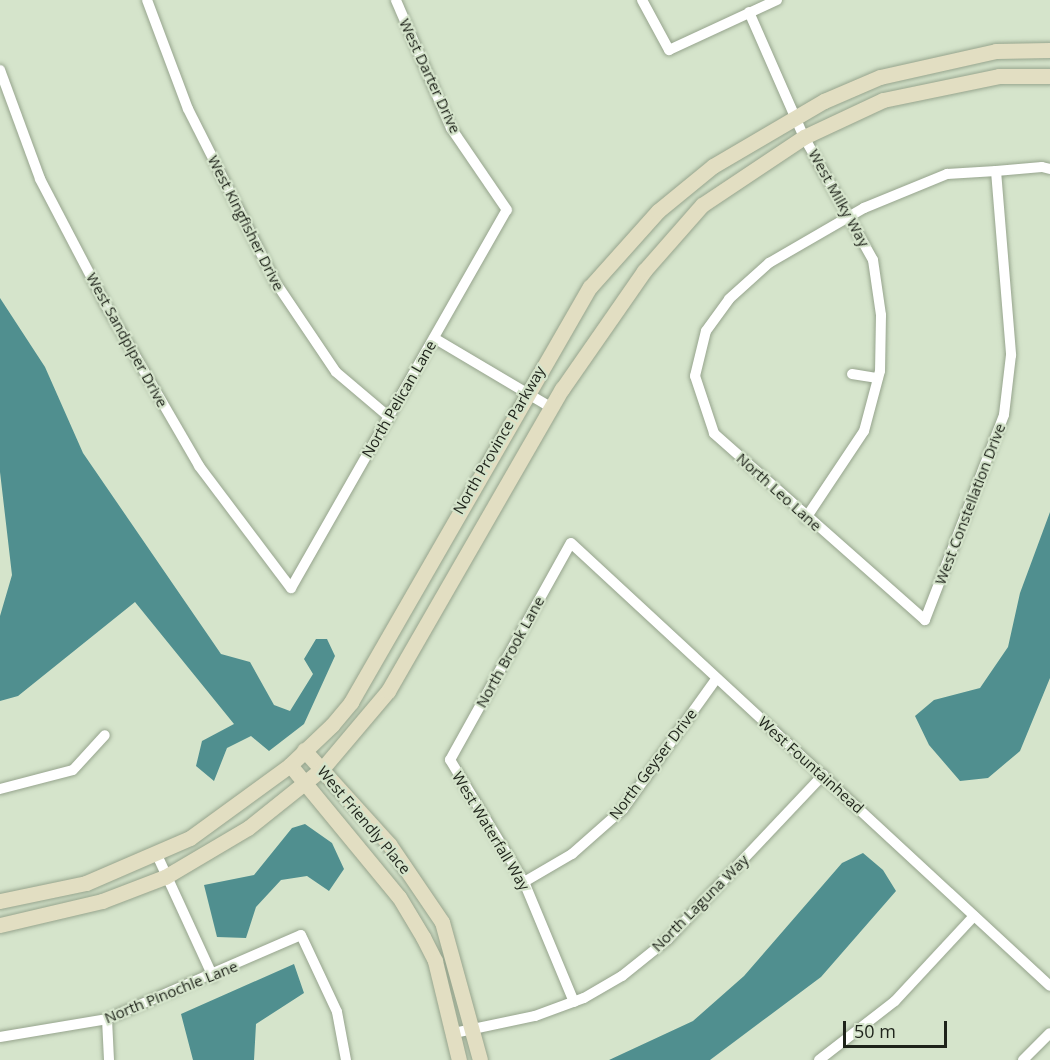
<!DOCTYPE html>
<style>
body{margin:0}
#map{position:relative;width:1050px;height:1060px;overflow:hidden;background:#d5e4cb;font-family:"Open Sans",sans-serif}
div>[style]{position:absolute}
.water>*{inset:0;background:#508f8f}
.roads{filter:drop-shadow(0 0 2px #96a48d) drop-shadow(0 0 2px #96a48d)}
.street>*{height:10px;margin:-5px;padding:0 5px;transform-origin:5px;border-radius:5px;background:#fff}
.secondary>*{height:15px;margin:-7.5px;padding:0 7.5px;transform-origin:7.5px;border-radius:7.5px;background:#e2dec2}
span{translate:-50% -50%;white-space:nowrap;text-align:center;line-height:1.15;-webkit-text-stroke:4.5px #d5e4cb;paint-order:stroke}
.street-label{font-size:15px;color:#1e231a}
.scale{position:absolute;left:843px;top:1021px;width:104px;height:27px;box-sizing:border-box;border:3px solid #1e231a;border-top:0;padding-left:8px;font-size:18px;line-height:21px;white-space:nowrap;color:#1e231a;-webkit-text-stroke:4px #d5e4cb;paint-order:stroke}
</style>
<div id="map">
<div class="water">
<div style="clip-path:polygon(0 298px,45px 367px,83px 453px,221px 654px,250px 662px,274px 705px,290px 711px,313px 674px,304px 659px,316px 639px,327px 639px,335px 656px,304px 724px,269px 751px,251px 736px,227px 748px,214px 781px,196px 766px,202px 741px,234px 724px,135px 602px,18px 696px,0 701px,0 616px,12px 575px,0 472px)"></div>
<div style="clip-path:polygon(1050px 512px,1050px 678px,1020px 751px,988px 778px,960px 781px,929px 745px,915px 716px,934px 700px,980px 688px,1008px 647px,1020px 593px)"></div>
<div style="clip-path:polygon(305px 824px,332px 843px,344px 869px,329px 891px,307px 876px,281px 880px,256px 907px,246px 938px,217px 937px,204px 885px,254px 875px,292px 828px)"></div>
<div style="clip-path:polygon(863px 853px,883px 870px,896px 891px,821px 977px,710px 1060px,609px 1060px,693px 1021px,744px 976px,842px 863px)"></div>
<div style="clip-path:polygon(294px 964px,304px 993px,256px 1024px,254px 1060px,193px 1060px,181px 1014px)"></div>
</div>
<div class="roads">
<div class="street">
<div style="left:147px;top:0;width:116px;rotate:69.4deg"></div>
<div style="left:188px;top:109px;width:195px;rotate:63.2deg"></div>
<div style="left:276px;top:283px;width:107px;rotate:56deg"></div>
<div style="left:336px;top:372px;width:70px;rotate:40.3deg"></div>
<div style="left:642px;top:0;width:57px;rotate:61.6deg"></div>
<div style="left:669px;top:50px;width:119px;rotate:-24.8deg"></div>
<div style="left:749px;top:12px;width:137px;rotate:66.3deg"></div>
<div style="left:804px;top:137px;width:141px;rotate:60.7deg"></div>
<div style="left:873px;top:260px;width:56px;rotate:81.7deg"></div>
<div style="left:881px;top:315px;width:56px;rotate:91deg"></div>
<div style="left:880px;top:371px;width:62px;rotate:104.9deg"></div>
<div style="left:864px;top:431px;width:105px;rotate:123.7deg"></div>
<div style="left:0;top:70px;width:116px;rotate:69.8deg"></div>
<div style="left:40px;top:179px;width:144px;rotate:62.4deg"></div>
<div style="left:107px;top:307px;width:184px;rotate:59.9deg"></div>
<div style="left:199px;top:466px;width:153px;rotate:53deg"></div>
<div style="left:291px;top:588px;width:435px;rotate:-60.3deg"></div>
<div style="left:507px;top:210px;width:99px;rotate:-124.3deg"></div>
<div style="left:451px;top:128px;width:139px;rotate:-113.3deg"></div>
<div style="left:996px;top:171px;width:185px;rotate:85.3deg"></div>
<div style="left:1011px;top:355px;width:60px;rotate:96.7deg"></div>
<div style="left:1004px;top:415px;width:220px;rotate:111.1deg"></div>
<div style="left:925px;top:620px;width:282px;rotate:-138.5deg"></div>
<div style="left:714px;top:433px;width:60px;rotate:-108.4deg"></div>
<div style="left:695px;top:376px;width:46px;rotate:-76.3deg"></div>
<div style="left:706px;top:331px;width:39px;rotate:-54deg"></div>
<div style="left:729px;top:299px;width:54px;rotate:-42deg"></div>
<div style="left:769px;top:263px;width:110px;rotate:-30.1deg"></div>
<div style="left:864px;top:208px;width:90px;rotate:-22.3deg"></div>
<div style="left:947px;top:174px;width:49px;rotate:-3.5deg"></div>
<div style="left:996px;top:171px;width:46px;rotate:-5deg"></div>
<div style="left:1042px;top:167px;width:8px;rotate:14deg"></div>
<div style="left:434px;top:338px;width:135px;rotate:30.7deg"></div>
<div style="left:852px;top:374px;width:26px;rotate:9deg"></div>
<div style="left:0;top:789px;width:75px;rotate:-14.6deg"></div>
<div style="left:73px;top:770px;width:47px;rotate:-47.6deg"></div>
<div style="left:157px;top:855px;width:134px;rotate:65.3deg"></div>
<div style="left:524px;top:882px;width:56px;rotate:-30.3deg"></div>
<div style="left:572px;top:854px;width:68px;rotate:-41.4deg"></div>
<div style="left:623px;top:809px;width:160px;rotate:-54.4deg"></div>
<div style="left:574px;top:1002px;width:130px;rotate:-112.6deg"></div>
<div style="left:524px;top:882px;width:143px;rotate:-121.2deg"></div>
<div style="left:450px;top:760px;width:248px;rotate:-60.9deg"></div>
<div style="left:571px;top:543px;width:652px;rotate:42.76deg"></div>
<div style="left:107px;top:1019px;width:41px;rotate:87.2deg"></div>
<div style="left:454px;top:1033px;width:83px;rotate:-11.9deg"></div>
<div style="left:535px;top:1016px;width:52px;rotate:-20.2deg"></div>
<div style="left:584px;top:998px;width:44px;rotate:-30.1deg"></div>
<div style="left:622px;top:976px;width:59px;rotate:-38.8deg"></div>
<div style="left:668px;top:939px;width:226px;rotate:-46.6deg"></div>
<div style="left:0;top:1037px;width:109px;rotate:-9.5deg"></div>
<div style="left:107px;top:1019px;width:211px;rotate:-23.4deg"></div>
<div style="left:301px;top:935px;width:85px;rotate:64.9deg"></div>
<div style="left:337px;top:1012px;width:49px;rotate:79.4deg"></div>
<div style="left:819px;top:1060px;width:96px;rotate:-37.8deg"></div>
<div style="left:895px;top:1001px;width:116px;rotate:-47.1deg"></div>
<div style="left:1023px;top:1060px;width:38px;rotate:-45deg"></div>
</div>
<div class="secondary">
<div style="left:304px;top:750px;width:127px;rotate:47.9deg"></div>
<div style="left:389px;top:844px;width:94px;rotate:55.8deg"></div>
<div style="left:442px;top:922px;width:143px;rotate:74.6deg"></div>
<div style="left:290px;top:765px;width:171px;rotate:50.5deg"></div>
<div style="left:399px;top:897px;width:47px;rotate:59deg"></div>
<div style="left:423px;top:937px;width:27px;rotate:63deg"></div>
<div style="left:435px;top:961px;width:102px;rotate:76.4deg"></div>
<div style="left:0;top:901px;width:88px;rotate:-11.8deg"></div>
<div style="left:86px;top:883px;width:113px;rotate:-23.4deg"></div>
<div style="left:190px;top:838px;width:124px;rotate:-36.1deg"></div>
<div style="left:290px;top:765px;width:58px;rotate:-43.6deg"></div>
<div style="left:332px;top:725px;width:30px;rotate:-50deg"></div>
<div style="left:351px;top:702px;width:479px;rotate:-60.1deg"></div>
<div style="left:590px;top:287px;width:102px;rotate:-48.2deg"></div>
<div style="left:658px;top:211px;width:71px;rotate:-39.3deg"></div>
<div style="left:713px;top:166px;width:129px;rotate:-30.4deg"></div>
<div style="left:824px;top:101px;width:61px;rotate:-23.2deg"></div>
<div style="left:880px;top:77px;width:119px;rotate:-12.6deg"></div>
<div style="left:996px;top:51px;width:54px;rotate:-1.1deg"></div>
<div style="left:0;top:925px;width:105px;rotate:-13.2deg"></div>
<div style="left:102px;top:901px;width:67px;rotate:-20.9deg"></div>
<div style="left:165px;top:877px;width:96px;rotate:-30.6deg"></div>
<div style="left:248px;top:828px;width:95px;rotate:-38.6deg"></div>
<div style="left:322px;top:769px;width:102px;rotate:-49.8deg"></div>
<div style="left:388px;top:691px;width:349px;rotate:-60.1deg"></div>
<div style="left:562px;top:389px;width:144px;rotate:-55.2deg"></div>
<div style="left:644px;top:271px;width:88px;rotate:-48.7deg"></div>
<div style="left:702px;top:205px;width:123px;rotate:-33.7deg"></div>
<div style="left:804px;top:137px;width:87px;rotate:-25.1deg"></div>
<div style="left:883px;top:100px;width:118px;rotate:-11.7deg"></div>
<div style="left:999px;top:76px;width:51px"></div>
</div>
</div>
<div class="street-label">
<span style="left:430px;top:76px;rotate:65deg">West Darter Drive</span>
<span style="left:839px;top:198px;rotate:61deg">West Milky Way</span>
<span style="left:246px;top:223px;rotate:63deg">West Kingfisher Drive</span>
<span style="left:127px;top:340px;rotate:61deg">West Sandpiper Drive</span>
<span style="left:399px;top:399px;rotate:-60deg">North Pelican Lane</span>
<span style="left:499px;top:440px;rotate:-60deg">North Province Parkway</span>
<span style="left:779px;top:492px;rotate:42deg">North Leo Lane</span>
<span style="left:970px;top:504px;rotate:-69deg">West Constellation Drive</span>
<span style="left:510px;top:652px;rotate:-61deg">North Brook Lane</span>
<span style="left:653px;top:764px;rotate:-53deg">North Geyser Drive</span>
<span style="left:811px;top:765px;rotate:42deg">West Fountainhead</span>
<span style="left:364px;top:820px;rotate:50deg">West Friendly Place</span>
<span style="left:491px;top:831px;rotate:59deg">West Waterfall Way</span>
<span style="left:700px;top:903px;rotate:-45deg">North Laguna Way</span>
<span style="left:171px;top:992px;rotate:-22deg">North Pinochle Lane</span>
</div>
<div class="scale">50 m</div>
</div>
